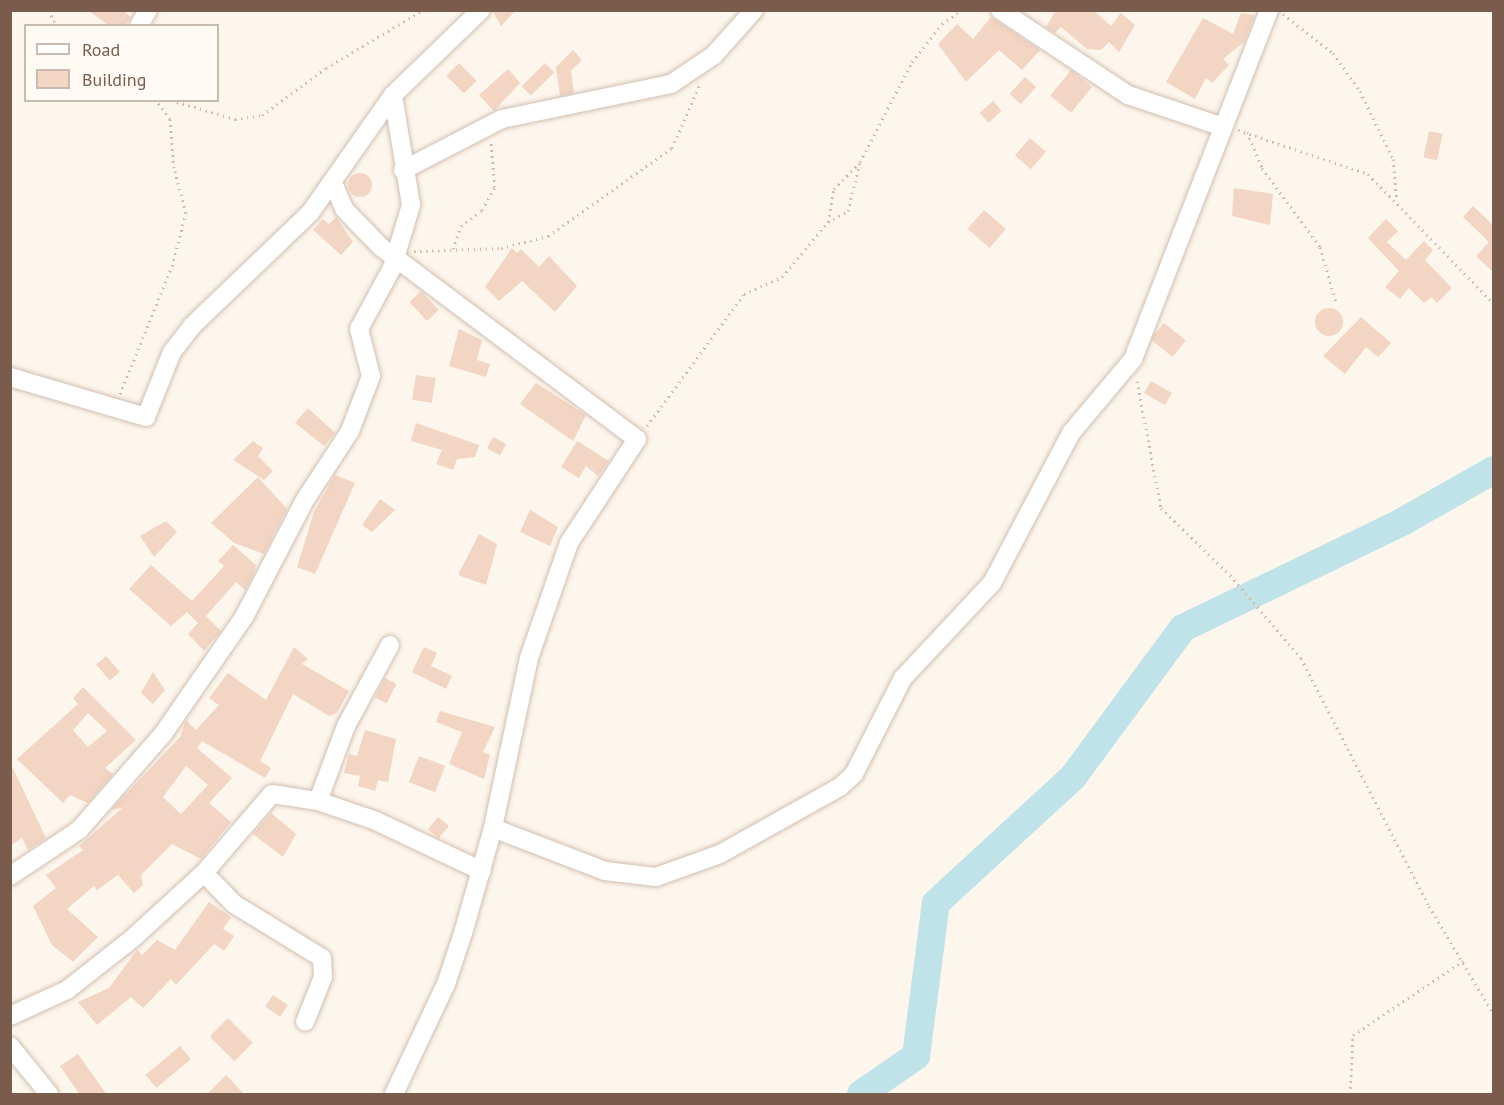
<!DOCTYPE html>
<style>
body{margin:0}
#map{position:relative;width:1504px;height:1105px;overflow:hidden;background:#fdf6ec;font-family:"PT Sans",sans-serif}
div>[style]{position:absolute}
.river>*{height:28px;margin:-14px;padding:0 14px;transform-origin:14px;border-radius:14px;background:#bfe3e8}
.building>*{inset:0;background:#f3d5c3;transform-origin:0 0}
.round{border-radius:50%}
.path>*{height:3px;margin-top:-1.5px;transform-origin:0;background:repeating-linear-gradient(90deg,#d9b8a5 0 1.5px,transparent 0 6px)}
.roads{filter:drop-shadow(0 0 2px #d1beb0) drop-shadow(0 0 2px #d1beb0)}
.minor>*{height:18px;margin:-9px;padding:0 9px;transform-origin:9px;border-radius:9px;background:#fff}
span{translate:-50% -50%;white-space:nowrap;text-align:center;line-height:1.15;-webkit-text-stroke:5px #fffaf3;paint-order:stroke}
.frame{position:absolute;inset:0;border:12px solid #7a5c4d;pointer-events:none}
.legend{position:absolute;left:24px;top:24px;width:195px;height:78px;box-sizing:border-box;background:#fffaf3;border:2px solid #cabbb1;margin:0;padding:8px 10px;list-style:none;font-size:18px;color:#7a5c4d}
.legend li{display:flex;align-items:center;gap:12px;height:30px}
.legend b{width:30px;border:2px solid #cabbb1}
</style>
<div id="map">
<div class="river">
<div style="left:861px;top:1094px;width:67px;rotate:-34.6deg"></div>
<div style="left:916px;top:1056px;width:154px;rotate:-82.6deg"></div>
<div style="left:936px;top:903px;width:186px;rotate:-42.6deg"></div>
<div style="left:1073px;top:777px;width:185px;rotate:-53.6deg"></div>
<div style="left:1183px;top:628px;width:243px;rotate:-25.8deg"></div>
<div style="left:1402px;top:522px;width:106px;rotate:-29.5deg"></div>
</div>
<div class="building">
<div style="clip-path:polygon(88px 10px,122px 10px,131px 17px,125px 26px,109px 26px)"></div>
<div style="clip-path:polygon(492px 10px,516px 10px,501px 26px)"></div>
<div style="clip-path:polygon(1056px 10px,1093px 10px,1111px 26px,1121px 13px,1135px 25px,1119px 52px,1109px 42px,1101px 50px,1087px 49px,1061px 27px,1055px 33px,1046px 27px)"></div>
<div style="clip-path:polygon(1241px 13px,1255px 15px,1244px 42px,1223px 59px,1229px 65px,1212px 83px,1206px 78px,1195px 99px,1166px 82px,1203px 18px,1233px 34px)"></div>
<div style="clip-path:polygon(991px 17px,1040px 50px,1022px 70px,999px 50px,966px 82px,938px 44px,957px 24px,973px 39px)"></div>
<div style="clip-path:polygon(573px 50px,582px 60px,571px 71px,574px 93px,560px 96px,556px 67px)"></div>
<div style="left:459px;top:63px;width:25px;height:18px;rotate:45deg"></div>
<div style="left:545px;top:63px;width:13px;height:33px;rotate:45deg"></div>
<div style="clip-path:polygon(508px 69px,520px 83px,494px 111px,479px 95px)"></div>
<div style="left:1071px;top:70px;width:27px;height:33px;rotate:39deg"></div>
<div style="left:1025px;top:77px;width:15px;height:23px;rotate:42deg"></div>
<div style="left:993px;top:101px;width:13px;height:18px;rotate:48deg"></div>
<div style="left:1429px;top:131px;width:14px;height:27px;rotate:12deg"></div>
<div style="left:1030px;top:138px;width:21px;height:23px;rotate:41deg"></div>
<div class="round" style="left:348px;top:173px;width:24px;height:24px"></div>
<div style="clip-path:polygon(1234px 188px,1273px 194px,1270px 225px,1232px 216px)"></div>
<div style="clip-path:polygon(1473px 206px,1494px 226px,1494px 273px,1476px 256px,1489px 242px,1463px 217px)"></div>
<div style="left:984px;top:210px;width:29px;height:25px;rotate:41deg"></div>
<div style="clip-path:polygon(336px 217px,353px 242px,341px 255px,313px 230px,323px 219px,329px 224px)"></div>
<div style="clip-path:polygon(1386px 219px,1398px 231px,1387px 242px,1406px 260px,1424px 241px,1433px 250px,1425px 260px,1452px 288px,1437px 303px,1431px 297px,1424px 303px,1409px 288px,1400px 299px,1385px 287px,1399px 271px,1368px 238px)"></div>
<div style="clip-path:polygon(512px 248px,517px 253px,521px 249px,539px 267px,549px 256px,577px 286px,555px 312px,522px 281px,499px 301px,485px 287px)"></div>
<div style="left:421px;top:291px;width:26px;height:16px;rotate:47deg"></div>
<div class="round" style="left:1315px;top:308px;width:28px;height:28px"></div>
<div style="clip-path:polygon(1361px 317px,1391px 343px,1378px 357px,1366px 347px,1345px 374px,1323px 356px)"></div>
<div style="left:1164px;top:323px;width:28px;height:21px;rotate:39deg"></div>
<div style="clip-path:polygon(459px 329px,482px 340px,477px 360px,490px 364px,486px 377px,449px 366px)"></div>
<div style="left:416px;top:375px;width:20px;height:25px;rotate:9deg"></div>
<div style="left:1151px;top:381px;width:24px;height:14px;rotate:30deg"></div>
<div style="clip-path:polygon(536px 383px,586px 415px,573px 441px,520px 404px)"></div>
<div style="clip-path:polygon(308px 408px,335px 433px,324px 446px,295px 423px)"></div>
<div style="clip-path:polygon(416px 423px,479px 445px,475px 457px,457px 459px,453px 470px,436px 464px,442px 450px,411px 441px)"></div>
<div style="left:493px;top:437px;width:15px;height:13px;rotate:28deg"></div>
<div style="clip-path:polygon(253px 441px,263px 448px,258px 456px,273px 471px,264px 480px,233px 460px)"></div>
<div style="clip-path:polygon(577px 441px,609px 461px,598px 476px,586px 466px,579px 478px,561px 467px)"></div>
<div style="clip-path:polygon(335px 475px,355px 483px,315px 574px,297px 567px,314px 512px)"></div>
<div style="clip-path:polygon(258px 477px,287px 509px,264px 554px,234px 543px,211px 523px)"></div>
<div style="clip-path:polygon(380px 499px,395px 510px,372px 532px,362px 525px)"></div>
<div style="clip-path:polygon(530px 510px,558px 527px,550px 546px,520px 532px)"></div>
<div style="clip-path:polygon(166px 521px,177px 532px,154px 557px,140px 536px)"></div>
<div style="clip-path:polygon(479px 534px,497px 544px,486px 585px,458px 575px)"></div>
<div style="clip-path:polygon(233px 545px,256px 565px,254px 573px,245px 590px,236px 582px,206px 616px,221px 631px,204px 651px,188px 634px,198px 623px,187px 612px,171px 626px,129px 589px,151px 565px,192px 601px,224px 566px,218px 561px)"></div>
<div style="clip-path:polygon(evenodd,294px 647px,308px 659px,302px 664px,349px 691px,337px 713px,329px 716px,293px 694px,260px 761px,271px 768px,265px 778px,202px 741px,197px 748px,232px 778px,209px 803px,231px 822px,201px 859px,172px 844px,141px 875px,143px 885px,134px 893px,118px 875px,97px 890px,94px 886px,67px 909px,98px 937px,73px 962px,52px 945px,33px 906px,56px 888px,46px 875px,83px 850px,79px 846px,122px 808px,111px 810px,180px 737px,186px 720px,196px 730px,219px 705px,209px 698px,228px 673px,266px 700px,294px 647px,186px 766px,208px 785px,181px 814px,163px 797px,186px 766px)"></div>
<div style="clip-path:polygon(424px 647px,437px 653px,431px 666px,452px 676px,446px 689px,412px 672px)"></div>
<div style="left:106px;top:656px;width:21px;height:13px;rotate:49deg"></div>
<div style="clip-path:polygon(153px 672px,165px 690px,153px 704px,141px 693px)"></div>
<div style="left:385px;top:678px;width:13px;height:22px;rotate:27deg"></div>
<div style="clip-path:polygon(evenodd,83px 687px,136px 740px,105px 768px,113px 774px,88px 803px,70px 795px,63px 803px,17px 759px,78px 704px,73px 698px,83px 687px,88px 713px,107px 731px,88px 747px,73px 730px,88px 713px)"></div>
<div style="clip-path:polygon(440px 711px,495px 727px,483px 752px,490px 755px,484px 779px,449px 764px,462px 732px,436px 722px)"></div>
<div style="clip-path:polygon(365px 730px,396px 739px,388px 782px,378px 780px,375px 791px,358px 786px,360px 776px,344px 773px,349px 754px,357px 756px)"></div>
<div style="left:419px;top:756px;width:28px;height:28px;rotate:21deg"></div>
<div style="clip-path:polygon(10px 762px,46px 838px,28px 850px,22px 838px,10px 846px)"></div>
<div style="clip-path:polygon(271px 813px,296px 834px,283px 857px,253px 834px)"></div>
<div style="left:438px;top:817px;width:14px;height:16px;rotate:39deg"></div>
<div style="clip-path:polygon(209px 902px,231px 917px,223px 929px,234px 936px,224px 951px,214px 944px,176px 985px,171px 979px,143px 1008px,131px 997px,97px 1025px,78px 1002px,109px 988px,137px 950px,142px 955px,157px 940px,175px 950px)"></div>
<div style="left:273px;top:995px;width:18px;height:14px;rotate:34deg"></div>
<div style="left:228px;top:1018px;width:35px;height:26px;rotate:45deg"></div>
<div style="left:180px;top:1046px;width:17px;height:45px;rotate:50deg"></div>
<div style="clip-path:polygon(78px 1054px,107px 1095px,80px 1095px,60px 1066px)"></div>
<div style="clip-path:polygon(226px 1075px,245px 1095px,206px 1095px)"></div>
</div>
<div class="path">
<div style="left:48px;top:10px;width:18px;rotate:61deg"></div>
<div style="left:1283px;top:14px;width:63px;rotate:38deg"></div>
<div style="left:1333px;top:53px;width:47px;rotate:54.6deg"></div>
<div style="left:1360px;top:91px;width:76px;rotate:64.1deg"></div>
<div style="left:1393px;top:159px;width:38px;rotate:85deg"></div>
<div style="left:171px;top:100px;width:67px;rotate:16.5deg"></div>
<div style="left:235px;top:119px;width:27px;rotate:-8deg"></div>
<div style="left:262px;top:115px;width:79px;rotate:-36.3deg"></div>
<div style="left:326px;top:68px;width:113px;rotate:-30.9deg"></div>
<div style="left:1238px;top:130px;width:137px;rotate:18.7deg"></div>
<div style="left:1368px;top:174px;width:181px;rotate:45.9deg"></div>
<div style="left:1247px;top:132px;width:39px;rotate:67deg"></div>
<div style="left:1262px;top:168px;width:98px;rotate:53.7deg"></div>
<div style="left:1320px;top:247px;width:58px;rotate:74.1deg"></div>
<div style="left:828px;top:222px;width:34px;rotate:-80deg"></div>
<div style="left:834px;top:189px;width:36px;rotate:-46deg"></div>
<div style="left:453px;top:249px;width:24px;rotate:-71deg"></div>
<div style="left:461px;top:226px;width:26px;rotate:-37deg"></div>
<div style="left:482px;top:210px;width:26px;rotate:-61deg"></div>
<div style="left:495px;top:187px;width:45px;rotate:-95.1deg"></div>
<div style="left:414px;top:251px;width:87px;rotate:-2deg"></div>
<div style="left:501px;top:248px;width:49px;rotate:-14.3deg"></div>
<div style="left:548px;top:236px;width:152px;rotate:-35.4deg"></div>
<div style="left:672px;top:148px;width:72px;rotate:-66.3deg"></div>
<div style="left:1137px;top:381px;width:129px;rotate:79.3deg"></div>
<div style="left:1161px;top:508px;width:96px;rotate:44.2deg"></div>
<div style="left:1230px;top:575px;width:109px;rotate:49.5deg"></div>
<div style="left:1301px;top:658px;width:279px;rotate:62.7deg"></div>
<div style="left:1429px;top:906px;width:127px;rotate:59.2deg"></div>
<div style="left:120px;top:394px;width:138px;rotate:-67.9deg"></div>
<div style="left:172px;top:266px;width:55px;rotate:-75.2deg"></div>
<div style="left:186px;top:213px;width:47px;rotate:-104.9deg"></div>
<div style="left:174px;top:168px;width:49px;rotate:-94.7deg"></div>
<div style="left:170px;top:119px;width:24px;rotate:-126deg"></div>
<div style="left:647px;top:426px;width:164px;rotate:-53.7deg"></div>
<div style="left:744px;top:294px;width:42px;rotate:-24.1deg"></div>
<div style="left:782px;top:277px;width:72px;rotate:-50.1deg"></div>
<div style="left:828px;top:222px;width:23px;rotate:-29deg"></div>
<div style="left:848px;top:211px;width:50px;rotate:-76.2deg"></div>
<div style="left:860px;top:162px;width:113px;rotate:-62.5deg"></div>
<div style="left:912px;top:62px;width:48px;rotate:-51.7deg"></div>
<div style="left:942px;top:24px;width:24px;rotate:-36deg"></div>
<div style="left:1350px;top:1094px;width:59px;rotate:-87.1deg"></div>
<div style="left:1353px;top:1035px;width:133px;rotate:-33.9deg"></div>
</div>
<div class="roads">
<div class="minor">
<div style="left:1000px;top:10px;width:154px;rotate:33.6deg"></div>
<div style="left:1128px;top:95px;width:100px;rotate:18.6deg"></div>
<div style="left:139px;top:26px;width:18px;rotate:-61deg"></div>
<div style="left:403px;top:170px;width:111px;rotate:-27.3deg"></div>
<div style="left:502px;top:119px;width:173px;rotate:-11.7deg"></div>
<div style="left:671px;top:84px;width:52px;rotate:-34deg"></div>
<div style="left:714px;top:55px;width:60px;rotate:-48.4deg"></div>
<div style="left:334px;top:185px;width:26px;rotate:67deg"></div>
<div style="left:344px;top:209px;width:53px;rotate:45.8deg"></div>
<div style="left:381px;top:247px;width:320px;rotate:36.9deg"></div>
<div style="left:637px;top:439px;width:124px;rotate:123.2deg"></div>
<div style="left:569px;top:543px;width:122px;rotate:109.2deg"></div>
<div style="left:529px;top:658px;width:174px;rotate:102deg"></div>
<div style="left:493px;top:828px;width:109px;rotate:105.9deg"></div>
<div style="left:463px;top:933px;width:54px;rotate:108.4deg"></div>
<div style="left:446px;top:984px;width:122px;rotate:115.3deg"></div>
<div style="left:10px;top:377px;width:142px;rotate:16.4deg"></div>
<div style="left:146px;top:417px;width:70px;rotate:-68.2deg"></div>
<div style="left:172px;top:352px;width:33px;rotate:-52deg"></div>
<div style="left:192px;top:326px;width:163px;rotate:-43.8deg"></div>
<div style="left:310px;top:213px;width:144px;rotate:-54.9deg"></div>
<div style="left:393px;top:95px;width:122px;rotate:-44deg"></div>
<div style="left:318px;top:801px;width:80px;rotate:-69.5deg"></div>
<div style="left:346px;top:726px;width:92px;rotate:-61.5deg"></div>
<div style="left:493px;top:828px;width:120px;rotate:21deg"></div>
<div style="left:605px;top:871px;width:51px;rotate:6.7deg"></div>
<div style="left:656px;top:877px;width:68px;rotate:-19.8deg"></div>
<div style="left:720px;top:854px;width:137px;rotate:-29.2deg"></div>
<div style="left:840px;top:787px;width:19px;rotate:-43deg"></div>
<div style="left:854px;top:774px;width:108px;rotate:-63deg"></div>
<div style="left:903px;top:678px;width:130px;rotate:-46.9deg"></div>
<div style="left:992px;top:583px;width:170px;rotate:-62.2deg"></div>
<div style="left:1071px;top:433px;width:97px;rotate:-50deg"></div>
<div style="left:1133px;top:359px;width:375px;rotate:-68.7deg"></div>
<div style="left:204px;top:873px;width:43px;rotate:45.9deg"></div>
<div style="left:234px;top:904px;width:103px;rotate:31.5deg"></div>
<div style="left:322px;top:958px;width:19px;rotate:87deg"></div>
<div style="left:323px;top:977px;width:48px;rotate:111.8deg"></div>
<div style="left:10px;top:876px;width:83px;rotate:-33.7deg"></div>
<div style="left:79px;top:830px;width:128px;rotate:-48.8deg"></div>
<div style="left:163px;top:734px;width:142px;rotate:-55.3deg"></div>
<div style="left:244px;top:617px;width:132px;rotate:-62.5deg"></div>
<div style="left:305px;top:500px;width:82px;rotate:-56.9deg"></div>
<div style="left:350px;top:431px;width:59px;rotate:-69.1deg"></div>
<div style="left:371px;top:376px;width:49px;rotate:-104.3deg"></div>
<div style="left:359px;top:329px;width:69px;rotate:-61.6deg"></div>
<div style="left:392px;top:268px;width:66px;rotate:-73.2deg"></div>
<div style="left:411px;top:205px;width:111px;rotate:-99.3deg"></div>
<div style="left:10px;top:1016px;width:63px;rotate:-24.5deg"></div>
<div style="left:67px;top:990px;width:84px;rotate:-38.2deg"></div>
<div style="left:133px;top:938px;width:96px;rotate:-42.5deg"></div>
<div style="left:204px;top:873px;width:104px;rotate:-49.3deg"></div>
<div style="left:272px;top:794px;width:47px;rotate:8.7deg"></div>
<div style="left:318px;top:801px;width:61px;rotate:19deg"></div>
<div style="left:376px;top:821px;width:117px;rotate:25.3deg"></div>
<div style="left:10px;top:1046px;width:62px;rotate:50.9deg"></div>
</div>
</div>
<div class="frame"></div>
<ul class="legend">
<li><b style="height:8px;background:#fff"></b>Road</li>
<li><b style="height:16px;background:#f3d5c3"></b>Building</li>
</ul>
</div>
